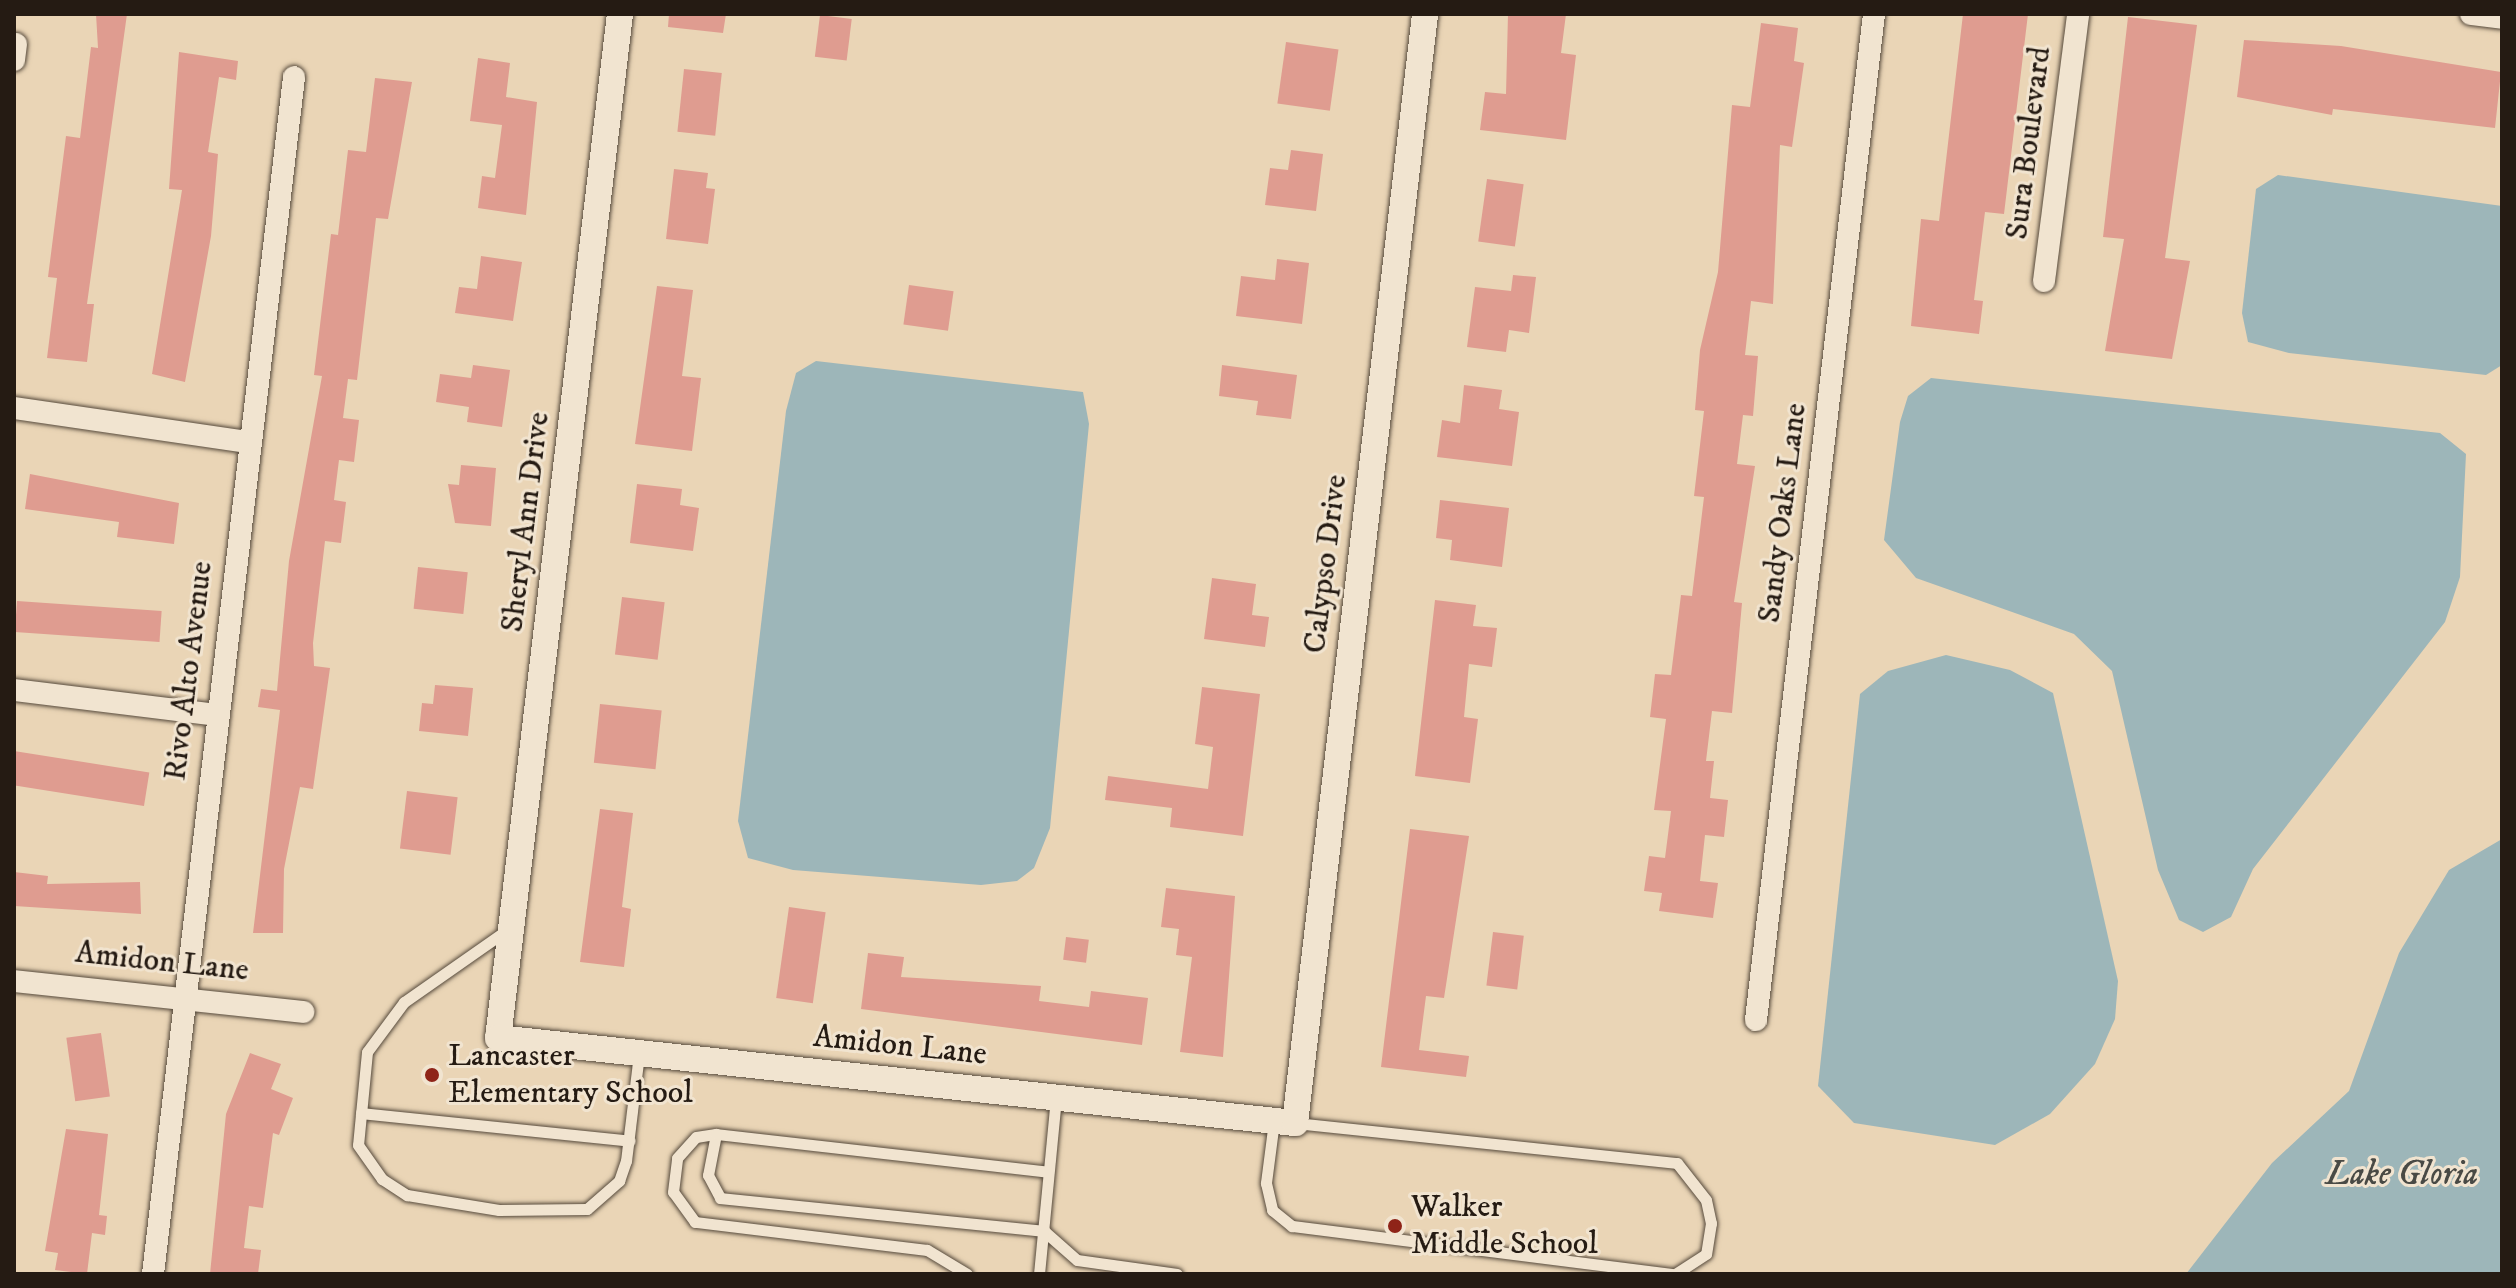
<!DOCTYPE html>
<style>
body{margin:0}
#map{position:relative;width:2516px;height:1288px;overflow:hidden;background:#ead5b6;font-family:"IM FELL DW Pica",serif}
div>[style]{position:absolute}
.water>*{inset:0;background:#9db6b9}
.building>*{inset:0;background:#df9c90;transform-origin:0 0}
.roads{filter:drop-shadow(0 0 2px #564a3c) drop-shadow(0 0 2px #564a3c)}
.service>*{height:11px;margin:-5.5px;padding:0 5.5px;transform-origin:5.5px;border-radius:5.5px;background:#f1e4d0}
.minor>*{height:22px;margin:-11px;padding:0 11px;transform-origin:11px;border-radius:11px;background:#f1e4d0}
.tertiary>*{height:26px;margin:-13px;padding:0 13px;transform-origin:13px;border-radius:13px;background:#f1e4d0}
.dots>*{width:22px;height:22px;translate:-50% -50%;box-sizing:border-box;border:4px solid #f1e4d0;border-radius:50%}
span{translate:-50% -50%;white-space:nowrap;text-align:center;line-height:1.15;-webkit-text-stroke:6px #f1e4d0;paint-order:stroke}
.street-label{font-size:32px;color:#251b13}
.poi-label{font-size:32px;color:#251b13}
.left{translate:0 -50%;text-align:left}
.water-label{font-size:34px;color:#494a45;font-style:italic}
.frame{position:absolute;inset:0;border:16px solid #251b13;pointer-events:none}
</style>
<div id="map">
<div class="water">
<div style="clip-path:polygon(2278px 175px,2502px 206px,2502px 365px,2486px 375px,2289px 353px,2248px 342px,2242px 313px,2256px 189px)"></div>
<div style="clip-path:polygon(816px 361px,1083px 392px,1089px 424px,1050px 828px,1034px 868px,1017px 881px,981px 885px,793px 870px,748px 858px,738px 821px,786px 411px,796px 373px)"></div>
<div style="clip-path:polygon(1931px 378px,2440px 433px,2466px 454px,2460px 577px,2445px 622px,2253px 869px,2231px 917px,2203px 932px,2179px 920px,2158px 870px,2112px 671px,2074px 634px,1916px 578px,1884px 540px,1900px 422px,1908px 396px)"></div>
<div style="clip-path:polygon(1946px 655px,2010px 670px,2053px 693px,2118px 981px,2115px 1019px,2095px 1064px,2050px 1114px,1995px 1145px,1854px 1123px,1818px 1086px,1860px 694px,1888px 671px)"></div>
<div style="clip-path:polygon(2502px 839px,2502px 1274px,2186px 1274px,2272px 1163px,2349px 1091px,2399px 953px,2449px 870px)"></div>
</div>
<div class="building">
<div style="clip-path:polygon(96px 14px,127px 14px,87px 304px,94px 304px,87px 362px,47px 358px,57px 278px,48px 277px,66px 136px,80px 138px,91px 47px,98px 48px)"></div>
<div style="clip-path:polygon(669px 14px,726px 14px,723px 33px,668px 27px)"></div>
<div style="clip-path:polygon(1508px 14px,1566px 14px,1561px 53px,1576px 55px,1566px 140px,1480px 130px,1485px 92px,1506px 94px)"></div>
<div style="clip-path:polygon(1963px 14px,2028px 14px,2004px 214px,1985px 212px,1974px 300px,1983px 301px,1979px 334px,1911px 326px,1921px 219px,1939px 221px)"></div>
<div style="left:820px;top:15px;width:32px;height:42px;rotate:7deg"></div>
<div style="clip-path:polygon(2128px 17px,2197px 25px,2165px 258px,2190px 261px,2172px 359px,2105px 351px,2124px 239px,2103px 237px)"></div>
<div style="clip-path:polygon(1761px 23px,1798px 28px,1794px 61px,1804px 63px,1792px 147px,1780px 145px,1773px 304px,1751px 301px,1745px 355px,1758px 356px,1753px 416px,1743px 415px,1737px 464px,1755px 466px,1734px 602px,1742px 603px,1732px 713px,1712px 711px,1706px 761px,1714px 761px,1710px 798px,1728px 800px,1724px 837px,1705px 835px,1700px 881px,1718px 883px,1713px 918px,1659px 911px,1662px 893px,1644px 891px,1649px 856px,1665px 858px,1671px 811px,1654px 810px,1666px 719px,1650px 717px,1655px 674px,1671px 675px,1681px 595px,1692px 596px,1704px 497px,1694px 496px,1704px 411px,1695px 410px,1700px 350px,1718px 272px,1732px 105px,1750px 107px)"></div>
<div style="clip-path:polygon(2244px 40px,2341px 46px,2501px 72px,2495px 128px,2333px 109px,2332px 115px,2237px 97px)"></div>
<div style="left:1286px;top:42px;width:53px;height:62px;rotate:8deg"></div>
<div style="clip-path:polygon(179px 52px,238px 61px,236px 80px,219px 77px,208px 152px,218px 154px,211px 236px,185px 382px,152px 374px,182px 190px,169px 189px)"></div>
<div style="clip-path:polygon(478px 58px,510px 63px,506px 97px,537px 102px,526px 215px,478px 208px,482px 176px,495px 178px,502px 125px,470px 121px)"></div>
<div style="left:684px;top:69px;width:38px;height:63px;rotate:6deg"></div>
<div style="clip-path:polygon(375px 78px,412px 82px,388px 219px,376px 218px,357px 380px,348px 379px,343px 418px,359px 420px,354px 462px,339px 460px,334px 500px,346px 502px,341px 543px,325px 541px,313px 643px,314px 666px,330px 668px,313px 789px,300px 787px,284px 869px,283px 933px,253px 933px,280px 710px,258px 707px,261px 689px,277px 691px,289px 561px,322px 376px,314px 375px,331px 234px,338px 235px,348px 150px,366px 152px)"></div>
<div style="clip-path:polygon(1291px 150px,1323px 154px,1316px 211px,1265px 205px,1270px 168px,1288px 170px)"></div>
<div style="clip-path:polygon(674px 169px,708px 173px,706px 188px,715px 189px,708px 244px,666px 239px)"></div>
<div style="left:1487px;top:179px;width:37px;height:63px;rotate:8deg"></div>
<div style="clip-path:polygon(481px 256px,522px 262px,513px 321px,455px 313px,459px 287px,477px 289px)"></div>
<div style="clip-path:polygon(1277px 259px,1309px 263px,1302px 324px,1236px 316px,1241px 276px,1275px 280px)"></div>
<div style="clip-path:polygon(1513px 275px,1536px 277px,1529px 333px,1509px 330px,1506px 352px,1467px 347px,1475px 287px,1511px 291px)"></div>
<div style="left:909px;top:285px;width:45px;height:40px;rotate:8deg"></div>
<div style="clip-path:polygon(657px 286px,693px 290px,682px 376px,701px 378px,692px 451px,635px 444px)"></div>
<div style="clip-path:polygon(473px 365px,510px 370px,502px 427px,467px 422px,469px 407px,436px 402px,440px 374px,471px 378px)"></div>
<div style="clip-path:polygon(1222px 365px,1297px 375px,1291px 419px,1256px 415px,1258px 401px,1219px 396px)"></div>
<div style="clip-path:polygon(1464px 385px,1502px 390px,1499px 409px,1519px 412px,1512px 466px,1437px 457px,1442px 420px,1460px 423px)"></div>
<div style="clip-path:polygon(461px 465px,496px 468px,491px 526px,455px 523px,448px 484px,459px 485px)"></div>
<div style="clip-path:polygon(30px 474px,179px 503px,174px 544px,117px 537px,119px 522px,25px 509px)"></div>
<div style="clip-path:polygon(637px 484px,682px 489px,680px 505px,699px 508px,693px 551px,630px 543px)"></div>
<div style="clip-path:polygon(1440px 500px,1509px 508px,1502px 567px,1450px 560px,1452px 540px,1436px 538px)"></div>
<div style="left:418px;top:567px;width:50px;height:42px;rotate:6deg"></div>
<div style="clip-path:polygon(1212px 578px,1256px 584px,1252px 615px,1269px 617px,1265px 647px,1204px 639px)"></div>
<div style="left:622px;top:597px;width:43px;height:58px;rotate:7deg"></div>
<div style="clip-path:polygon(1435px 600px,1476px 605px,1473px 626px,1497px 628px,1492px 667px,1469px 664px,1464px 717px,1478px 719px,1470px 783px,1415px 776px)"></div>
<div style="left:17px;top:601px;width:145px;height:31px;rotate:4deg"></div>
<div style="clip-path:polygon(435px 685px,473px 688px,468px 736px,419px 731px,422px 703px,433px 704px)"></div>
<div style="clip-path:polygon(1202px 687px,1260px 694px,1243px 836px,1170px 827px,1172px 808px,1105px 800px,1108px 776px,1208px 789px,1213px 747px,1195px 744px)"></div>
<div style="left:600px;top:704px;width:62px;height:59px;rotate:6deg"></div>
<div style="left:14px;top:751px;width:137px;height:34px;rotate:9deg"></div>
<div style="left:407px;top:791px;width:51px;height:58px;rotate:7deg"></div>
<div style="clip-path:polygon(600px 809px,633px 813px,622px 907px,631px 909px,624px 967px,580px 962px)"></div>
<div style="clip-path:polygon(1410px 829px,1469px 836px,1444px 998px,1426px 996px,1419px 1050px,1469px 1056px,1466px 1077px,1381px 1067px)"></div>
<div style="clip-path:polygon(14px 872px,48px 876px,47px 884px,140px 882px,141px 914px,14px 906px)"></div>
<div style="clip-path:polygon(1166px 888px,1235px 896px,1223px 1057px,1180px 1052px,1192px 957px,1176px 955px,1179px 929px,1161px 927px)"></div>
<div style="left:789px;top:907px;width:37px;height:92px;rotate:8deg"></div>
<div style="left:1493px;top:932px;width:31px;height:54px;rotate:7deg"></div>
<div style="left:1066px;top:937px;width:23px;height:23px;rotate:7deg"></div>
<div style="clip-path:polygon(868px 953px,904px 957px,901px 977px,1041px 986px,1039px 1001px,1089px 1007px,1091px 991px,1148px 998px,1142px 1045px,861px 1009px)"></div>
<div style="left:101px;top:1033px;width:64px;height:35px;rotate:82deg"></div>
<div style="clip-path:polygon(250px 1053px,281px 1064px,271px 1089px,293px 1098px,279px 1135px,273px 1133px,263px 1208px,249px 1206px,244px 1248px,261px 1250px,258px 1274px,210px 1274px,226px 1114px)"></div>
<div style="clip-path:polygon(66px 1129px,108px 1134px,99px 1215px,107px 1216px,105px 1235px,92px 1233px,87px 1274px,55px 1270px,58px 1253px,45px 1251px)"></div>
</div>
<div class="roads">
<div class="service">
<div style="left:507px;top:930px;width:126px;rotate:145deg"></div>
<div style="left:404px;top:1002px;width:62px;rotate:126.5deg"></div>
<div style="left:367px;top:1052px;width:93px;rotate:95.5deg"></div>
<div style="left:358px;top:1145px;width:42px;rotate:54.8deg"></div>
<div style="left:382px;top:1179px;width:30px;rotate:33deg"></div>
<div style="left:407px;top:1195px;width:93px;rotate:9.3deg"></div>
<div style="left:499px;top:1210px;width:88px;rotate:-0.7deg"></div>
<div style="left:587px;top:1209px;width:43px;rotate:-41.2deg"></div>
<div style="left:619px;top:1181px;width:21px;rotate:-71deg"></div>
<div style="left:626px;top:1161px;width:109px;rotate:-83.1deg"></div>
<div style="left:361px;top:1113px;width:270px;rotate:5.9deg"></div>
<div style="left:1274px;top:1121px;width:63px;rotate:97.4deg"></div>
<div style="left:1266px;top:1183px;width:28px;rotate:77deg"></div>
<div style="left:1272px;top:1210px;width:26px;rotate:39deg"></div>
<div style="left:1292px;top:1226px;width:385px;rotate:7.2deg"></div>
<div style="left:1296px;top:1123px;width:383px;rotate:6deg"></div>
<div style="left:1677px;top:1163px;width:47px;rotate:51.9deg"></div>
<div style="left:1706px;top:1200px;width:24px;rotate:78deg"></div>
<div style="left:1711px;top:1223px;width:31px;rotate:99deg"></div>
<div style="left:1706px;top:1254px;width:37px;rotate:147deg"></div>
<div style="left:716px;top:1134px;width:42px;rotate:101deg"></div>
<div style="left:708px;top:1175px;width:26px;rotate:62deg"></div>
<div style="left:720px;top:1198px;width:326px;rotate:5.8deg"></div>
<div style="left:1044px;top:1231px;width:44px;rotate:41.3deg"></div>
<div style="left:1077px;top:1260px;width:101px;rotate:8deg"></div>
<div style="left:967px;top:1274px;width:47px;rotate:-149deg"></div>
<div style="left:927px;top:1250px;width:234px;rotate:-173.1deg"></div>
<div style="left:695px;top:1222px;width:37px;rotate:-126deg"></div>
<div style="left:673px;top:1192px;width:34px;rotate:-83deg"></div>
<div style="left:677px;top:1158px;width:28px;rotate:-48deg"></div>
<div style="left:696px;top:1137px;width:20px;rotate:-9deg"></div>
<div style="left:716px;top:1134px;width:333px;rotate:6.5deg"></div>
<div style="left:1039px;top:1274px;width:177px;rotate:-84.5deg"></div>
</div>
<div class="minor">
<div style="left:2471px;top:14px;width:31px;rotate:7deg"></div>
<div style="left:14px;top:60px;width:16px;rotate:-83deg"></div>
<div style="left:2044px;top:281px;width:269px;rotate:-82.7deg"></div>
<div style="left:14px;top:408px;width:236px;rotate:8.3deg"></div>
<div style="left:14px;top:690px;width:205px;rotate:7deg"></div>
<div style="left:14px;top:981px;width:291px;rotate:6.1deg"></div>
<div style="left:1756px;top:1020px;width:1013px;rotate:-83.31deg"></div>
<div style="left:153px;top:1274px;width:1205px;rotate:-83.28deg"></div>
</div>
<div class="tertiary">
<div style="left:620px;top:14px;width:1031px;rotate:96.79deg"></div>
<div style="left:498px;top:1038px;width:802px;rotate:6.09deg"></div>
<div style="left:1295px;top:1123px;width:1117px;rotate:-83.31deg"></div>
</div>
</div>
<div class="dots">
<div style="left:432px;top:1075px;background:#8f2418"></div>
<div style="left:1395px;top:1226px;background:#8f2418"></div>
</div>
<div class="street-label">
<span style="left:2029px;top:143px;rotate:-83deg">Sura Boulevard</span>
<span style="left:1783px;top:513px;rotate:-83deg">Sandy Oaks Lane</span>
<span style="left:526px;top:522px;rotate:-83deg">Sheryl Ann Drive</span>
<span style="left:1326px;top:564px;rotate:-83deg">Calypso Drive</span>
<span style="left:189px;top:671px;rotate:-83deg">Rivo Alto Avenue</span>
<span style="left:162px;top:962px;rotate:6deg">Amidon Lane</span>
<span style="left:900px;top:1046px;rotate:6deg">Amidon Lane</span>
</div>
<div class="poi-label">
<span class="left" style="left:448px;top:1075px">Lancaster<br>Elementary School</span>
<span class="left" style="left:1411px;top:1226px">Walker<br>Middle School</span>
</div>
<div class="water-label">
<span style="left:2402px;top:1175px">Lake Gloria</span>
</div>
<div class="frame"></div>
</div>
